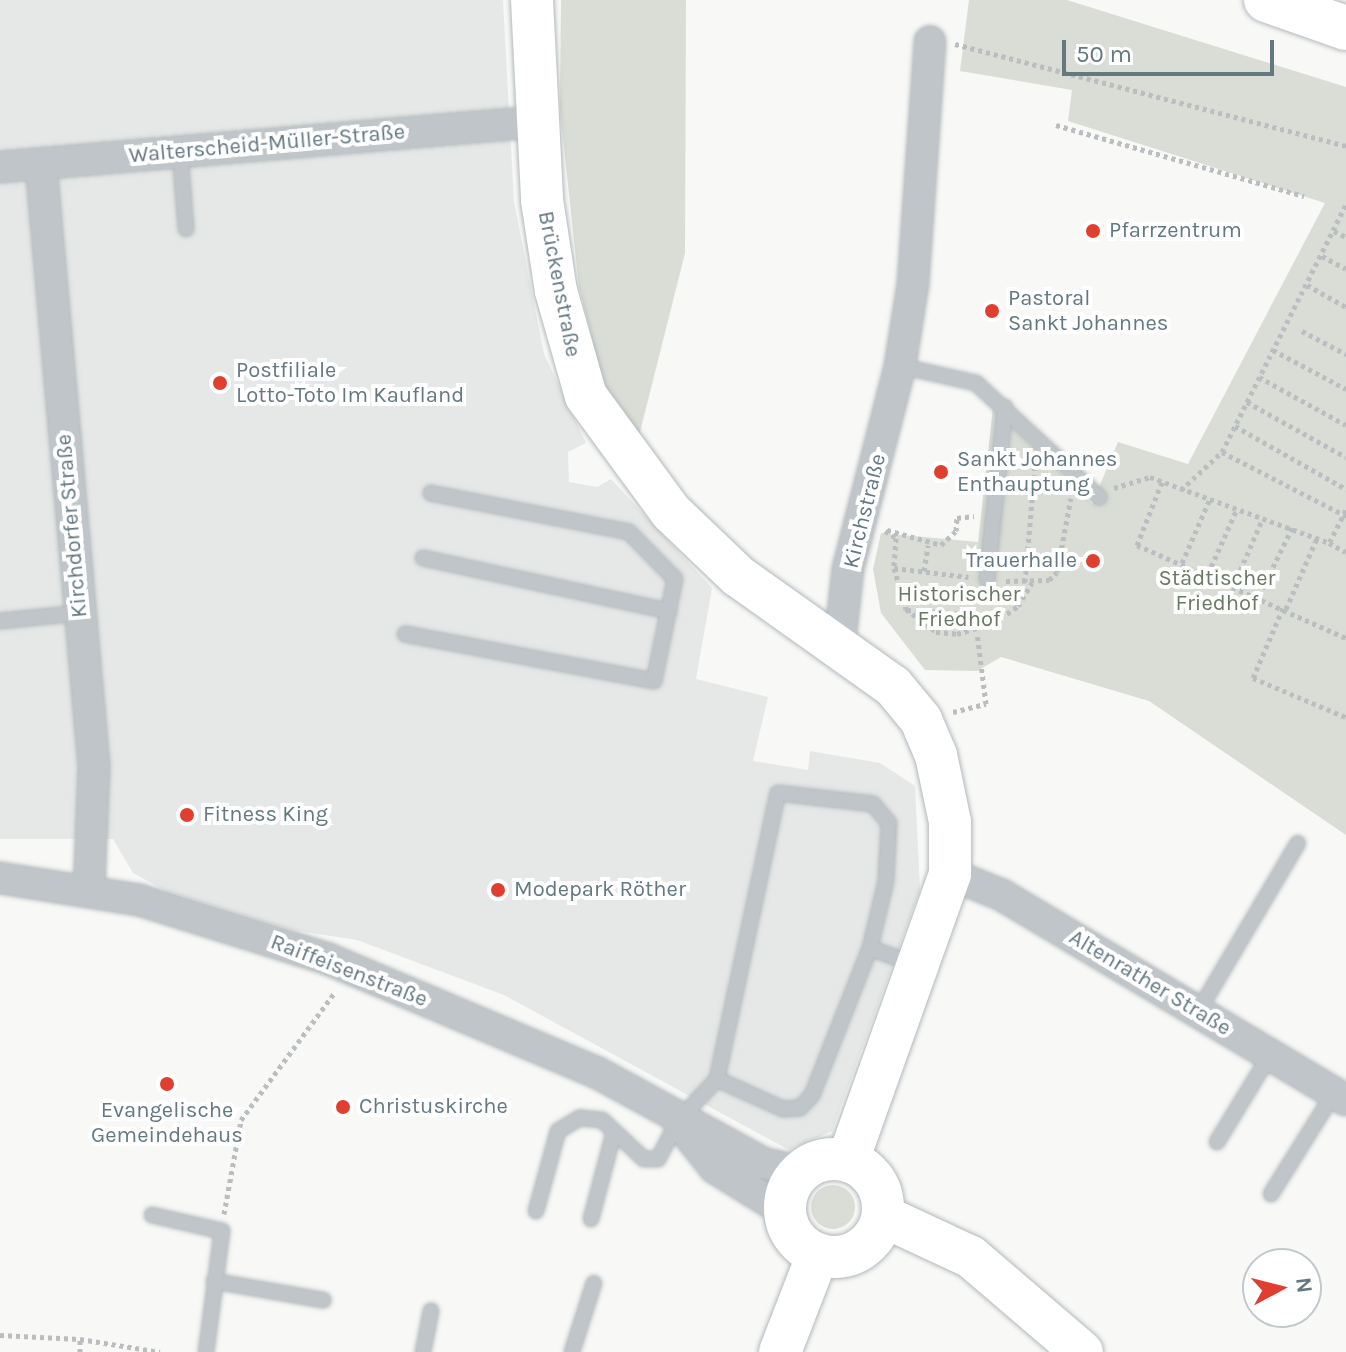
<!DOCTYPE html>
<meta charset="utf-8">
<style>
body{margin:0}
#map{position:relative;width:1346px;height:1352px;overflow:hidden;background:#f8f8f6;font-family:Karla,sans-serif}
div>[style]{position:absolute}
.built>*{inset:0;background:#e6e8e7}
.green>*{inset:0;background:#d9ddd5}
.round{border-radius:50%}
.path>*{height:5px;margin-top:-2.5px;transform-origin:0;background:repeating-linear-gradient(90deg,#babec0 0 4px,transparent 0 8px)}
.roads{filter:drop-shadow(0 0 2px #b2b9bc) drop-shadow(0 0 2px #b2b9bc)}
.lane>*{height:14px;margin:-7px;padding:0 7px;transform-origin:7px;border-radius:7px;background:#bfc5c8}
.street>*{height:30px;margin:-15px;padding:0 15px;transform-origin:15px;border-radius:15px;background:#bfc5c8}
.secondary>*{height:42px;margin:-21px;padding:0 21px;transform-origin:21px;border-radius:21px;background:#fff}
.secondary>.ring{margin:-21px;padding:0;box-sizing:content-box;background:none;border:42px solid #fff;border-radius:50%}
.highway>*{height:44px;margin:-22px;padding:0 22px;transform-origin:22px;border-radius:22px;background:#fff}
.dots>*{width:22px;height:22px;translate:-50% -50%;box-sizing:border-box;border:4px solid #fff;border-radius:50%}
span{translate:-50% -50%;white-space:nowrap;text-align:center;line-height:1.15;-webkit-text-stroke:8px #fff;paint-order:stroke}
.street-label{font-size:22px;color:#647880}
.poi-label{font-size:22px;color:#647880}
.left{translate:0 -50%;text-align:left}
.right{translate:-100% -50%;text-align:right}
.park-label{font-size:22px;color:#697863}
.north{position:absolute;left:1242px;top:1248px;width:80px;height:80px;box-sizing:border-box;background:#fff;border:2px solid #c1c9cc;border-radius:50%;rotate:83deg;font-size:22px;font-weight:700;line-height:32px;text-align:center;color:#647880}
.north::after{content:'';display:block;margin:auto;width:28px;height:36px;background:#e03e2e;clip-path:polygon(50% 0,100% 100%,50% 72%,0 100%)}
.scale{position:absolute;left:1062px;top:40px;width:212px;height:36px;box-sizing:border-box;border:4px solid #647880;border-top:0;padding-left:10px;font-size:24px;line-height:28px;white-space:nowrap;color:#647880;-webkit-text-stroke:6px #fff;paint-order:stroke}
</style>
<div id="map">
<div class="built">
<div style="clip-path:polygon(0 0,503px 0,514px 202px,544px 354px,586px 443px,568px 452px,569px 482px,597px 487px,611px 479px,712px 588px,696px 679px,768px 697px,753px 761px,808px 770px,810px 751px,880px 763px,915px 786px,920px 889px,832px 1131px,789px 1150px,504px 995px,357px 940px,292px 930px,164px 890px,133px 873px,113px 839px,0 839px)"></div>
</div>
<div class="green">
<div style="clip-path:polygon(561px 0,686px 0,685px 253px,638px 440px,603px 382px,579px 287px,560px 110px)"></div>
<div style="clip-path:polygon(969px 0,1067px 0,1346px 87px,1346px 835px,1149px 701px,1001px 657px,977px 671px,925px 670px,881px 613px,873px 569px,881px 533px,978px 542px,993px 407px,1092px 504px,1118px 442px,1188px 464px,1325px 203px,1068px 121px,1072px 90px,960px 71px)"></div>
<div class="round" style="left:811px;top:1185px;width:44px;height:44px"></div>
</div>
<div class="path">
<div style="left:955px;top:44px;width:404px;rotate:14.6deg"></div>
<div style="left:1056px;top:125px;width:258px;rotate:16deg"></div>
<div style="left:1334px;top:231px;width:13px;rotate:27deg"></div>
<div style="left:1322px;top:256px;width:27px;rotate:28deg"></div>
<div style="left:1307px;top:285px;width:45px;rotate:29.4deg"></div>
<div style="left:1302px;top:331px;width:50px;rotate:27.6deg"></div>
<div style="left:1273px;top:350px;width:83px;rotate:28.1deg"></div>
<div style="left:1259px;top:377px;width:99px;rotate:28.9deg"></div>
<div style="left:1247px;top:402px;width:113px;rotate:29.1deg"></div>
<div style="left:1235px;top:426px;width:128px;rotate:29.6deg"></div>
<div style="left:1222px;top:452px;width:140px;rotate:27.3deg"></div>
<div style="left:1162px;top:482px;width:68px;rotate:111.6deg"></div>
<div style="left:1137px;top:545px;width:229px;rotate:24deg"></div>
<div style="left:1114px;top:488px;width:38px;rotate:-17deg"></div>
<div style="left:1150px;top:477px;width:191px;rotate:20.2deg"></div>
<div style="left:1181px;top:490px;width:56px;rotate:-42.8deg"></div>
<div style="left:1222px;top:452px;width:277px;rotate:-63.4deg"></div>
<div style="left:1346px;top:510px;width:37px;rotate:117deg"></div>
<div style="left:1329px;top:543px;width:19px;rotate:28deg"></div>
<div style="left:887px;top:530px;width:56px;rotate:15.5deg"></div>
<div style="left:941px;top:545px;width:21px;rotate:-43deg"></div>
<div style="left:956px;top:531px;width:13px;rotate:-86deg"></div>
<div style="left:957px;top:518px;width:17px;rotate:-7deg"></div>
<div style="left:885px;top:531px;width:13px;rotate:32deg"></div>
<div style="left:896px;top:538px;width:30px;rotate:94deg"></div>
<div style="left:894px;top:568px;width:75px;rotate:6.9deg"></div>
<div style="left:1182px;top:563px;width:68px;rotate:-66.5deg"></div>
<div style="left:894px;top:568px;width:43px;rotate:73.7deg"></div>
<div style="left:906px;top:609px;width:38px;rotate:37deg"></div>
<div style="left:936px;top:632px;width:21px;rotate:5deg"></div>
<div style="left:957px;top:634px;width:39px;rotate:-17deg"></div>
<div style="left:994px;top:623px;width:29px;rotate:-35deg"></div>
<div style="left:1018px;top:606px;width:27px;rotate:-59deg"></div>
<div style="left:924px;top:571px;width:26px;rotate:-81deg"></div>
<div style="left:1208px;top:574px;width:69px;rotate:-66deg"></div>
<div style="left:1006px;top:581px;width:43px;rotate:-1.3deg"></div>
<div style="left:1049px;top:580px;width:11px;rotate:-45deg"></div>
<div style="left:1057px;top:572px;width:75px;rotate:-79.3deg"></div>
<div style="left:1025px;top:582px;width:116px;rotate:-85.1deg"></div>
<div style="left:1234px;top:585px;width:71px;rotate:-66.7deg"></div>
<div style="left:1259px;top:596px;width:76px;rotate:-64.1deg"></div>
<div style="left:1283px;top:608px;width:76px;rotate:113.2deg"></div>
<div style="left:1253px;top:678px;width:101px;rotate:22.8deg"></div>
<div style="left:1286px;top:609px;width:77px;rotate:-66.4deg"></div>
<div style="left:907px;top:610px;width:64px;rotate:3.6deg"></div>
<div style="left:953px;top:712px;width:34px;rotate:-14deg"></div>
<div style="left:986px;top:704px;width:72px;rotate:-97.2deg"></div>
<div style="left:224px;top:1214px;width:96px;rotate:-79.7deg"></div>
<div style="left:241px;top:1120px;width:159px;rotate:-53.7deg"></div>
<div style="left:0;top:1335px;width:80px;rotate:2.9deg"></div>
<div style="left:80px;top:1352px;width:13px;rotate:-90deg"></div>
<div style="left:80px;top:1339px;width:81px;rotate:9.2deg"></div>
</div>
<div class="roads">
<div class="lane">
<div style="left:180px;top:152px;width:77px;rotate:85.5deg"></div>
<div style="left:900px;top:366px;width:78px;rotate:12.6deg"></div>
<div style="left:976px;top:383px;width:168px;rotate:42.8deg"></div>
<div style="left:423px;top:558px;width:252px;rotate:12.2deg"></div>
<div style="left:987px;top:579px;width:173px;rotate:-84deg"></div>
<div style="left:0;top:621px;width:80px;rotate:-5.7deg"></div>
<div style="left:405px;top:634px;width:253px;rotate:10.7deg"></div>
<div style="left:654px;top:681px;width:104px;rotate:-78.4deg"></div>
<div style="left:675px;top:579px;width:66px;rotate:-134.4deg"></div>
<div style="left:629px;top:532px;width:202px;rotate:-168.9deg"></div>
<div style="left:778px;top:793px;width:96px;rotate:6.6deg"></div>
<div style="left:873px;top:804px;width:25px;rotate:50deg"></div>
<div style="left:889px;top:823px;width:58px;rotate:93deg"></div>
<div style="left:886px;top:881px;width:69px;rotate:103.4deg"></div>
<div style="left:870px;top:948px;width:158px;rotate:111.5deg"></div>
<div style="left:812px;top:1095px;width:18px;rotate:133deg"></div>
<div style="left:800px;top:1108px;width:17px;rotate:177deg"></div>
<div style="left:783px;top:1109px;width:72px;rotate:-155.6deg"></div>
<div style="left:717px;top:1079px;width:292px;rotate:-78deg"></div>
<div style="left:870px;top:948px;width:49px;rotate:20.3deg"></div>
<div style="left:1198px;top:1012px;width:196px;rotate:-59.4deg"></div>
<div style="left:1217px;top:1142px;width:102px;rotate:-58.7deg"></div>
<div style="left:1271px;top:1194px;width:119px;rotate:-58deg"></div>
<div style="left:536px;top:1211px;width:83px;rotate:-74.6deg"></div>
<div style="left:558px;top:1131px;width:26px;rotate:-31deg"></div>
<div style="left:580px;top:1118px;width:22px;rotate:5deg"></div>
<div style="left:602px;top:1120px;width:57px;rotate:42.9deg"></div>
<div style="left:644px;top:1159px;width:14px"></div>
<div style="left:658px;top:1159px;width:43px;rotate:-62.2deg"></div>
<div style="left:678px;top:1121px;width:57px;rotate:-47.1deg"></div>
<div style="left:152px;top:1215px;width:72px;rotate:12.9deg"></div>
<div style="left:222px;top:1231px;width:122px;rotate:97.5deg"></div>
<div style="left:591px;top:1219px;width:90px;rotate:-75.2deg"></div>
<div style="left:214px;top:1281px;width:111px;rotate:9.9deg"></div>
<div style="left:423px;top:1352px;width:42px;rotate:-79deg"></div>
<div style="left:572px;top:1352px;width:72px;rotate:-72.3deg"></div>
</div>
<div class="street">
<div style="left:41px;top:164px;width:604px;rotate:84.97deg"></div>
<div style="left:94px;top:766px;width:123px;rotate:92.3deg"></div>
<div style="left:0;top:167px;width:537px;rotate:-4.81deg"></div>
<div style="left:839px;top:650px;width:81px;rotate:-83.7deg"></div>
<div style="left:848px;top:569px;width:210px;rotate:-75.6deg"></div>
<div style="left:900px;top:366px;width:83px;rotate:-81deg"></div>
<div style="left:913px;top:284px;width:243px;rotate:-86deg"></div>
<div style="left:950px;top:874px;width:56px;rotate:22deg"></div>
<div style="left:1002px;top:895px;width:400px;rotate:30.8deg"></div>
<div style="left:0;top:878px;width:141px;rotate:9deg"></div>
<div style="left:139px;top:900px;width:198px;rotate:17.3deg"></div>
<div style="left:328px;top:959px;width:291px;rotate:22.9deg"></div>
<div style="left:596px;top:1072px;width:190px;rotate:28.6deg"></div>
<div style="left:763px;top:1163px;width:39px;rotate:13deg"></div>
<div style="left:679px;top:1123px;width:58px;rotate:51.3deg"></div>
<div style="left:715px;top:1168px;width:84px;rotate:31.8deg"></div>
</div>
<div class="secondary">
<div style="left:532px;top:0;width:200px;rotate:87.1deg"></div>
<div style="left:542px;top:200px;width:92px;rotate:81.3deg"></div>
<div style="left:556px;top:291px;width:109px;rotate:74.1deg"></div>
<div style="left:586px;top:396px;width:144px;rotate:53.8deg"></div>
<div style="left:671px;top:512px;width:93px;rotate:43.7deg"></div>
<div style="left:738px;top:576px;width:190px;rotate:35.4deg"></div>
<div style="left:893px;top:686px;width:44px;rotate:50.5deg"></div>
<div style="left:921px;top:720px;width:38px;rotate:67deg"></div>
<div style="left:936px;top:755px;width:68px;rotate:78.2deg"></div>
<div style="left:950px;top:822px;width:52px;rotate:90deg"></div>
<div style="left:950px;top:874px;width:305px;rotate:109.6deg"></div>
<div class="ring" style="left:785px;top:1159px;width:56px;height:56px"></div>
<div style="left:883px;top:1216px;width:97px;rotate:25deg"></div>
<div style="left:971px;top:1257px;width:146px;rotate:40.6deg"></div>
<div style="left:780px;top:1352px;width:105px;rotate:-68.8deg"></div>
</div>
<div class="highway">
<div style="left:1266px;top:0;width:85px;rotate:19.3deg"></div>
</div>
</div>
<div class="dots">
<div style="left:1093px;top:231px;background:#e03e2e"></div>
<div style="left:992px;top:311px;background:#e03e2e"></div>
<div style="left:220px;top:383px;background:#e03e2e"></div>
<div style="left:941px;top:472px;background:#e03e2e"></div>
<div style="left:1093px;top:561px;background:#e03e2e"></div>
<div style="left:187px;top:815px;background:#e03e2e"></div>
<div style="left:498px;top:890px;background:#e03e2e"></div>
<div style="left:167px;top:1084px;background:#e03e2e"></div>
<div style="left:343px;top:1107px;background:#e03e2e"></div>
</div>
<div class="street-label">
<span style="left:267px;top:144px;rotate:-5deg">Walterscheid-Müller-Straße</span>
<span style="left:559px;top:284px;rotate:79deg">Brückenstraße</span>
<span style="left:865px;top:511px;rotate:-76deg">Kirchstraße</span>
<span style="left:72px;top:526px;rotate:-95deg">Kirchdorfer Straße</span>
<span style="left:349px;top:971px;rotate:21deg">Raiffeisenstraße</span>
<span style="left:1150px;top:983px;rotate:31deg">Altenrather Straße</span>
</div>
<div class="poi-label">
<span class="left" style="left:1109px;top:231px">Pfarrzentrum</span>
<span class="left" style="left:1008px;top:311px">Pastoral<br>Sankt Johannes</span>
<span class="left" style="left:236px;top:383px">Postfiliale<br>Lotto-Toto Im Kaufland</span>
<span class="left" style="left:957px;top:472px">Sankt Johannes<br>Enthauptung</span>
<span class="right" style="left:1077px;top:561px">Trauerhalle</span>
<span class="left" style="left:203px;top:815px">Fitness King</span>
<span class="left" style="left:514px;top:890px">Modepark Röther</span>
<span class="left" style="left:359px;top:1107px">Christuskirche</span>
<span style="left:167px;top:1123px">Evangelische<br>Gemeindehaus</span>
</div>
<div class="park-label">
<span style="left:1217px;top:591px">Städtischer<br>Friedhof</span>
<span style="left:959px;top:607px">Historischer<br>Friedhof</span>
</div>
<div class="north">N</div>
<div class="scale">50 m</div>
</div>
